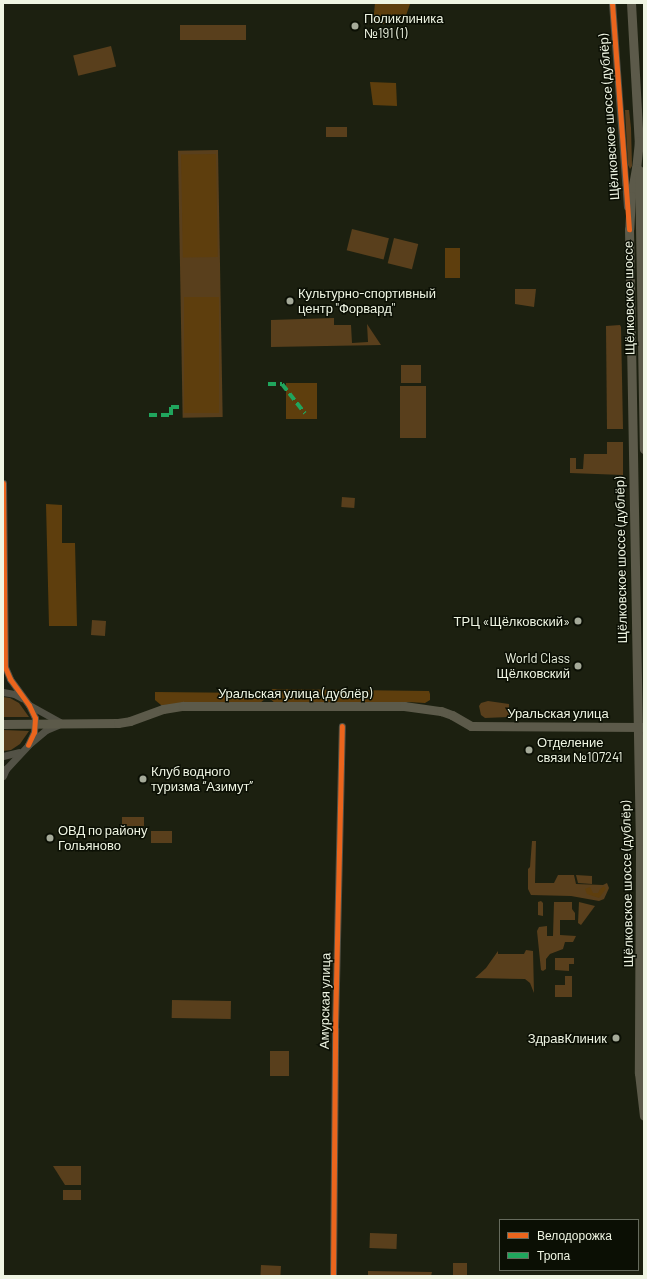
<!DOCTYPE html>
<meta charset="utf-8">
<style>
body{margin:0}
#map{position:relative;width:647px;height:1279px;overflow:hidden;background:#1c2010;font-family:Barlow,sans-serif}
div>[style]{position:absolute}
.green>*{inset:0;background:#593f1c;transform-origin:0 0}
.forest>*{inset:0;background:#5e3e0d;transform-origin:0 0}
.minor>*{height:7px;margin:-3.5px;padding:0 3.5px;transform-origin:3.5px;border-radius:3.5px;background:#535246}
.major>*{height:9px;margin:-4.5px;padding:0 4.5px;transform-origin:4.5px;border-radius:4.5px;background:#5c5a4a}
.quiet>*{height:4px;margin-top:-2px;transform-origin:0;background:repeating-linear-gradient(90deg,#20a55d 0 8px,transparent 0 12px)}
.cycleway>*{height:5px;margin:-2.5px;padding:0 2.5px;transform-origin:2.5px;border-radius:2.5px;background:#eb651d}
.dots>*{width:11px;height:11px;translate:-50% -50%;box-sizing:border-box;border:2px solid #0b0f04;border-radius:50%}
span{translate:-50% -50%;white-space:nowrap;text-align:center;line-height:1.15;-webkit-text-stroke:3px #0b0f04;paint-order:stroke}
.poi-label{font-size:13px;color:#eff5e3}
.left{translate:0 -50%;text-align:left}
.right{translate:-100% -50%;text-align:right}
.street-label{font-size:13px;color:#eff5e3}
.frame{position:absolute;inset:0;border:4px solid #eff5e3;pointer-events:none}
.legend{position:absolute;left:499px;top:1219px;width:140px;height:52px;box-sizing:border-box;background:#0b0f04;border:1px solid #666b5d;margin:0;padding:5px 7px;list-style:none;font-size:12px;color:#eff5e3}
.legend li{display:flex;align-items:center;gap:8px;height:20px}
.legend b{width:20px;border:1px solid #666b5d}
</style>
<div id="map">
<div class="green">
<div style="left:180px;top:25px;width:66px;height:15px"></div>
<div style="left:111px;top:46px;width:21px;height:39px;rotate:76deg"></div>
<div style="clip-path:polygon(625px 110px,629px 110px,631px 128px,632px 166px,630px 169px,628px 165px)"></div>
<div style="left:326px;top:127px;width:21px;height:10px"></div>
<div style="left:218px;top:150px;width:267px;height:40px;rotate:89deg"></div>
<div style="left:352px;top:229px;width:38px;height:22px;rotate:14deg"></div>
<div style="left:394px;top:238px;width:25px;height:26px;rotate:14deg"></div>
<div style="clip-path:polygon(515px 289px,536px 289px,534px 307px,515px 304px)"></div>
<div style="clip-path:polygon(334px 318px,334px 325px,351px 325px,352px 343px,368px 342px,367px 324px,381px 345px,271px 347px,271px 320px)"></div>
<div style="clip-path:polygon(620px 325px,621px 327px,623px 429px,607px 429px,606px 326px)"></div>
<div style="left:401px;top:365px;width:20px;height:18px"></div>
<div style="left:400px;top:386px;width:26px;height:52px"></div>
<div style="clip-path:polygon(607px 442px,623px 442px,623px 475px,570px 473px,570px 458px,576px 458px,576px 469px,583px 469px,584px 454px,607px 454px)"></div>
<div style="left:342px;top:497px;width:13px;height:10px;rotate:4deg"></div>
<div style="left:106px;top:621px;width:15px;height:14px;rotate:94deg"></div>
<div style="clip-path:polygon(3px 697px,10px 698px,19px 703px,29px 717px,3px 717px)"></div>
<div style="clip-path:polygon(488px 701px,509px 704px,509px 717px,485px 718px,481px 715px,479px 706px,481px 703px)"></div>
<div style="clip-path:polygon(3px 731px,3px 730px,29px 731px,20px 744px,11px 750px,3px 751px)"></div>
<div style="left:122px;top:817px;width:22px;height:9px"></div>
<div style="left:172px;top:831px;width:12px;height:21px;rotate:90deg"></div>
<div style="clip-path:polygon(532px 841px,536px 841px,535px 883px,554px 883px,558px 875px,574px 875px,576px 884px,603px 885px,607px 883px,609px 888px,604px 899px,599px 901px,571px 896px,531px 895px,528px 889px,528px 869px,530px 867px)"></div>
<div style="clip-path:polygon(576px 875px,592px 876px,592px 884px,578px 883px)"></div>
<div style="clip-path:polygon(541px 901px,543px 903px,543px 916px,538px 915px,538px 902px)"></div>
<div style="clip-path:polygon(554px 902px,572px 902px,572px 909px,575px 913px,575px 920px,560px 920px,560px 935px,576px 936px,573px 942px,565px 942px,563px 949px,550px 954px,546px 959px,546px 969px,543px 971px,541px 970px,537px 931px,539px 927px,547px 926px,547px 936px,553px 936px)"></div>
<div style="clip-path:polygon(579px 902px,595px 906px,581px 925px,578px 923px)"></div>
<div style="clip-path:polygon(526px 950px,533px 951px,534px 993px,530px 983px,525px 979px,475px 978px,486px 968px,498px 951px,498px 954px,524px 954px)"></div>
<div style="clip-path:polygon(555px 958px,574px 958px,574px 964px,569px 964px,569px 971px,555px 970px)"></div>
<div style="clip-path:polygon(565px 976px,572px 976px,572px 997px,555px 997px,555px 985px,565px 985px)"></div>
<div style="left:172px;top:1000px;width:59px;height:18px;rotate:1deg"></div>
<div style="left:270px;top:1051px;width:19px;height:25px"></div>
<div style="clip-path:polygon(53px 1166px,81px 1166px,81px 1185px,65px 1185px)"></div>
<div style="left:63px;top:1190px;width:18px;height:10px"></div>
<div style="left:370px;top:1233px;width:27px;height:15px;rotate:2deg"></div>
<div style="left:453px;top:1263px;width:14px;height:13px"></div>
<div style="left:261px;top:1265px;width:20px;height:11px;rotate:3deg"></div>
<div style="clip-path:polygon(368px 1271px,432px 1272px,431px 1276px,368px 1276px)"></div>
</div>
<div class="forest">
<div style="clip-path:polygon(375px 3px,410px 4px,403px 24px,373px 24px)"></div>
<div style="clip-path:polygon(370px 82px,396px 83px,397px 106px,373px 105px)"></div>
<div style="left:216px;top:154px;width:103px;height:35px;rotate:89deg"></div>
<div style="left:445px;top:248px;width:15px;height:30px"></div>
<div style="left:219px;top:297px;width:116px;height:35px;rotate:90deg"></div>
<div style="left:286px;top:383px;width:31px;height:36px"></div>
<div style="clip-path:polygon(46px 504px,62px 505px,62px 543px,75px 543px,77px 626px,49px 626px)"></div>
<div style="clip-path:polygon(272px 689px,429px 691px,430px 694px,430px 700px,425px 703px,408px 702px,275px 703px,269px 698px)"></div>
<div style="clip-path:polygon(155px 692px,264px 693px,265px 699px,260px 703px,161px 705px,155px 700px)"></div>
<div style="clip-path:polygon(604px 886px,606px 889px,599px 898px,587px 894px,585px 889px,590px 887px,593px 893px,598px 893px,600px 889px)"></div>
</div>
<div class="minor">
<div style="left:612px;top:3px;width:204px;rotate:85.8deg"></div>
<div style="left:3px;top:483px;width:184px;rotate:89.4deg"></div>
<div style="left:5px;top:667px;width:13px;rotate:67deg"></div>
<div style="left:10px;top:679px;width:32px;rotate:54deg"></div>
<div style="left:29px;top:705px;width:14px;rotate:65deg"></div>
<div style="left:35px;top:718px;width:14px;rotate:94deg"></div>
<div style="left:34px;top:732px;width:14px;rotate:115deg"></div>
<div style="left:3px;top:692px;width:11px;rotate:10deg"></div>
<div style="left:14px;top:694px;width:9px;rotate:27deg"></div>
<div style="left:31px;top:706px;width:33px;rotate:29deg"></div>
<div style="left:3px;top:756px;width:16px;rotate:-14deg"></div>
<div style="left:3px;top:776px;width:8px;rotate:-67deg"></div>
<div style="left:6px;top:769px;width:33px;rotate:-47deg"></div>
<div style="left:28px;top:745px;width:23px;rotate:-40deg"></div>
<div style="left:46px;top:730px;width:13px;rotate:-23deg"></div>
<div style="left:333px;top:1276px;width:248px;rotate:-89.5deg"></div>
<div style="left:335px;top:1028px;width:302px;rotate:-88.7deg"></div>
</div>
<div class="major">
<div style="left:631px;top:3px;width:142px;rotate:86.8deg"></div>
<div style="left:639px;top:141px;width:27px;rotate:96deg"></div>
<div style="left:636px;top:168px;width:28px;rotate:100deg"></div>
<div style="left:631px;top:196px;width:33px;rotate:93deg"></div>
<div style="left:629px;top:229px;width:620px;rotate:88.98deg"></div>
<div style="left:640px;top:849px;width:224px;rotate:90.3deg"></div>
<div style="left:639px;top:1073px;width:43px;rotate:83.4deg"></div>
<div style="left:639px;top:170px;width:279px;rotate:89deg"></div>
<div style="left:3px;top:724px;width:115px;rotate:-0.5deg"></div>
<div style="left:118px;top:723px;width:12px;rotate:-9deg"></div>
<div style="left:130px;top:721px;width:35px;rotate:-20deg"></div>
<div style="left:163px;top:709px;width:20px;rotate:-9deg"></div>
<div style="left:183px;top:706px;width:221px"></div>
<div style="left:404px;top:706px;width:37px;rotate:8deg"></div>
<div style="left:441px;top:711px;width:12px;rotate:20deg"></div>
<div style="left:452px;top:715px;width:22px;rotate:30deg"></div>
<div style="left:471px;top:726px;width:173px;rotate:0.3deg"></div>
</div>
<div class="quiet">
<div style="left:268px;top:384px;width:14px"></div>
<div style="left:282px;top:384px;width:37px;rotate:52deg"></div>
<div style="left:149px;top:415px;width:22px"></div>
<div style="left:171px;top:415px;width:8px;rotate:-90deg"></div>
<div style="left:171px;top:407px;width:11px"></div>
</div>
<div class="cycleway">
<div style="left:612px;top:3px;width:227px;rotate:85.7deg"></div>
<div style="left:3px;top:483px;width:184px;rotate:89.4deg"></div>
<div style="left:5px;top:667px;width:13px;rotate:67deg"></div>
<div style="left:10px;top:679px;width:32px;rotate:54deg"></div>
<div style="left:29px;top:705px;width:14px;rotate:65deg"></div>
<div style="left:35px;top:718px;width:14px;rotate:94deg"></div>
<div style="left:34px;top:732px;width:14px;rotate:115deg"></div>
<div style="left:333px;top:1276px;width:248px;rotate:-89.5deg"></div>
<div style="left:335px;top:1028px;width:302px;rotate:-88.7deg"></div>
</div>
<div class="dots">
<div style="left:355px;top:26px;background:#a5aa99"></div>
<div style="left:290px;top:301px;background:#a5aa99"></div>
<div style="left:578px;top:621px;background:#a5aa99"></div>
<div style="left:578px;top:666px;background:#a5aa99"></div>
<div style="left:529px;top:750px;background:#a5aa99"></div>
<div style="left:143px;top:779px;background:#a5aa99"></div>
<div style="left:50px;top:838px;background:#a5aa99"></div>
<div style="left:616px;top:1038px;background:#a5aa99"></div>
</div>
<div class="poi-label">
<span class="left" style="left:364px;top:26px">Поликлиника<br>№191 (1)</span>
<span class="left" style="left:298px;top:301px">Культурно-спортивный<br>центр "Форвард"</span>
<span class="right" style="left:570px;top:621px">ТРЦ «Щёлковский»</span>
<span class="right" style="left:570px;top:666px">World Class<br>Щёлковский</span>
<span class="left" style="left:537px;top:750px">Отделение<br>связи №107241</span>
<span class="left" style="left:151px;top:779px">Клуб водного<br>туризма “Азимут”</span>
<span class="left" style="left:58px;top:838px">ОВД по району<br>Гольяново</span>
<span class="right" style="left:607px;top:1038px">ЗдравКлиник</span>
</div>
<div class="street-label">
<span style="left:609px;top:117px;rotate:-94deg">Щёлковское шоссе (дублёр)</span>
<span style="left:629px;top:298px;rotate:-91deg">Щёлковское шоссе</span>
<span style="left:621px;top:560px;rotate:-91deg">Щёлковское шоссе (дублёр)</span>
<span style="left:295px;top:693px">Уральская улица (дублёр)</span>
<span style="left:558px;top:713px">Уральская улица</span>
<span style="left:627px;top:884px;rotate:-91deg">Щёлковское шоссе (дублёр)</span>
<span style="left:325px;top:1001px;rotate:-89deg">Амурская улица</span>
</div>
<div class="frame"></div>
<ul class="legend">
<li><b style="height:5px;background:#eb651d"></b>Велодорожка</li>
<li><b style="height:5px;background:#20a55d"></b>Тропа</li>
</ul>
</div>
